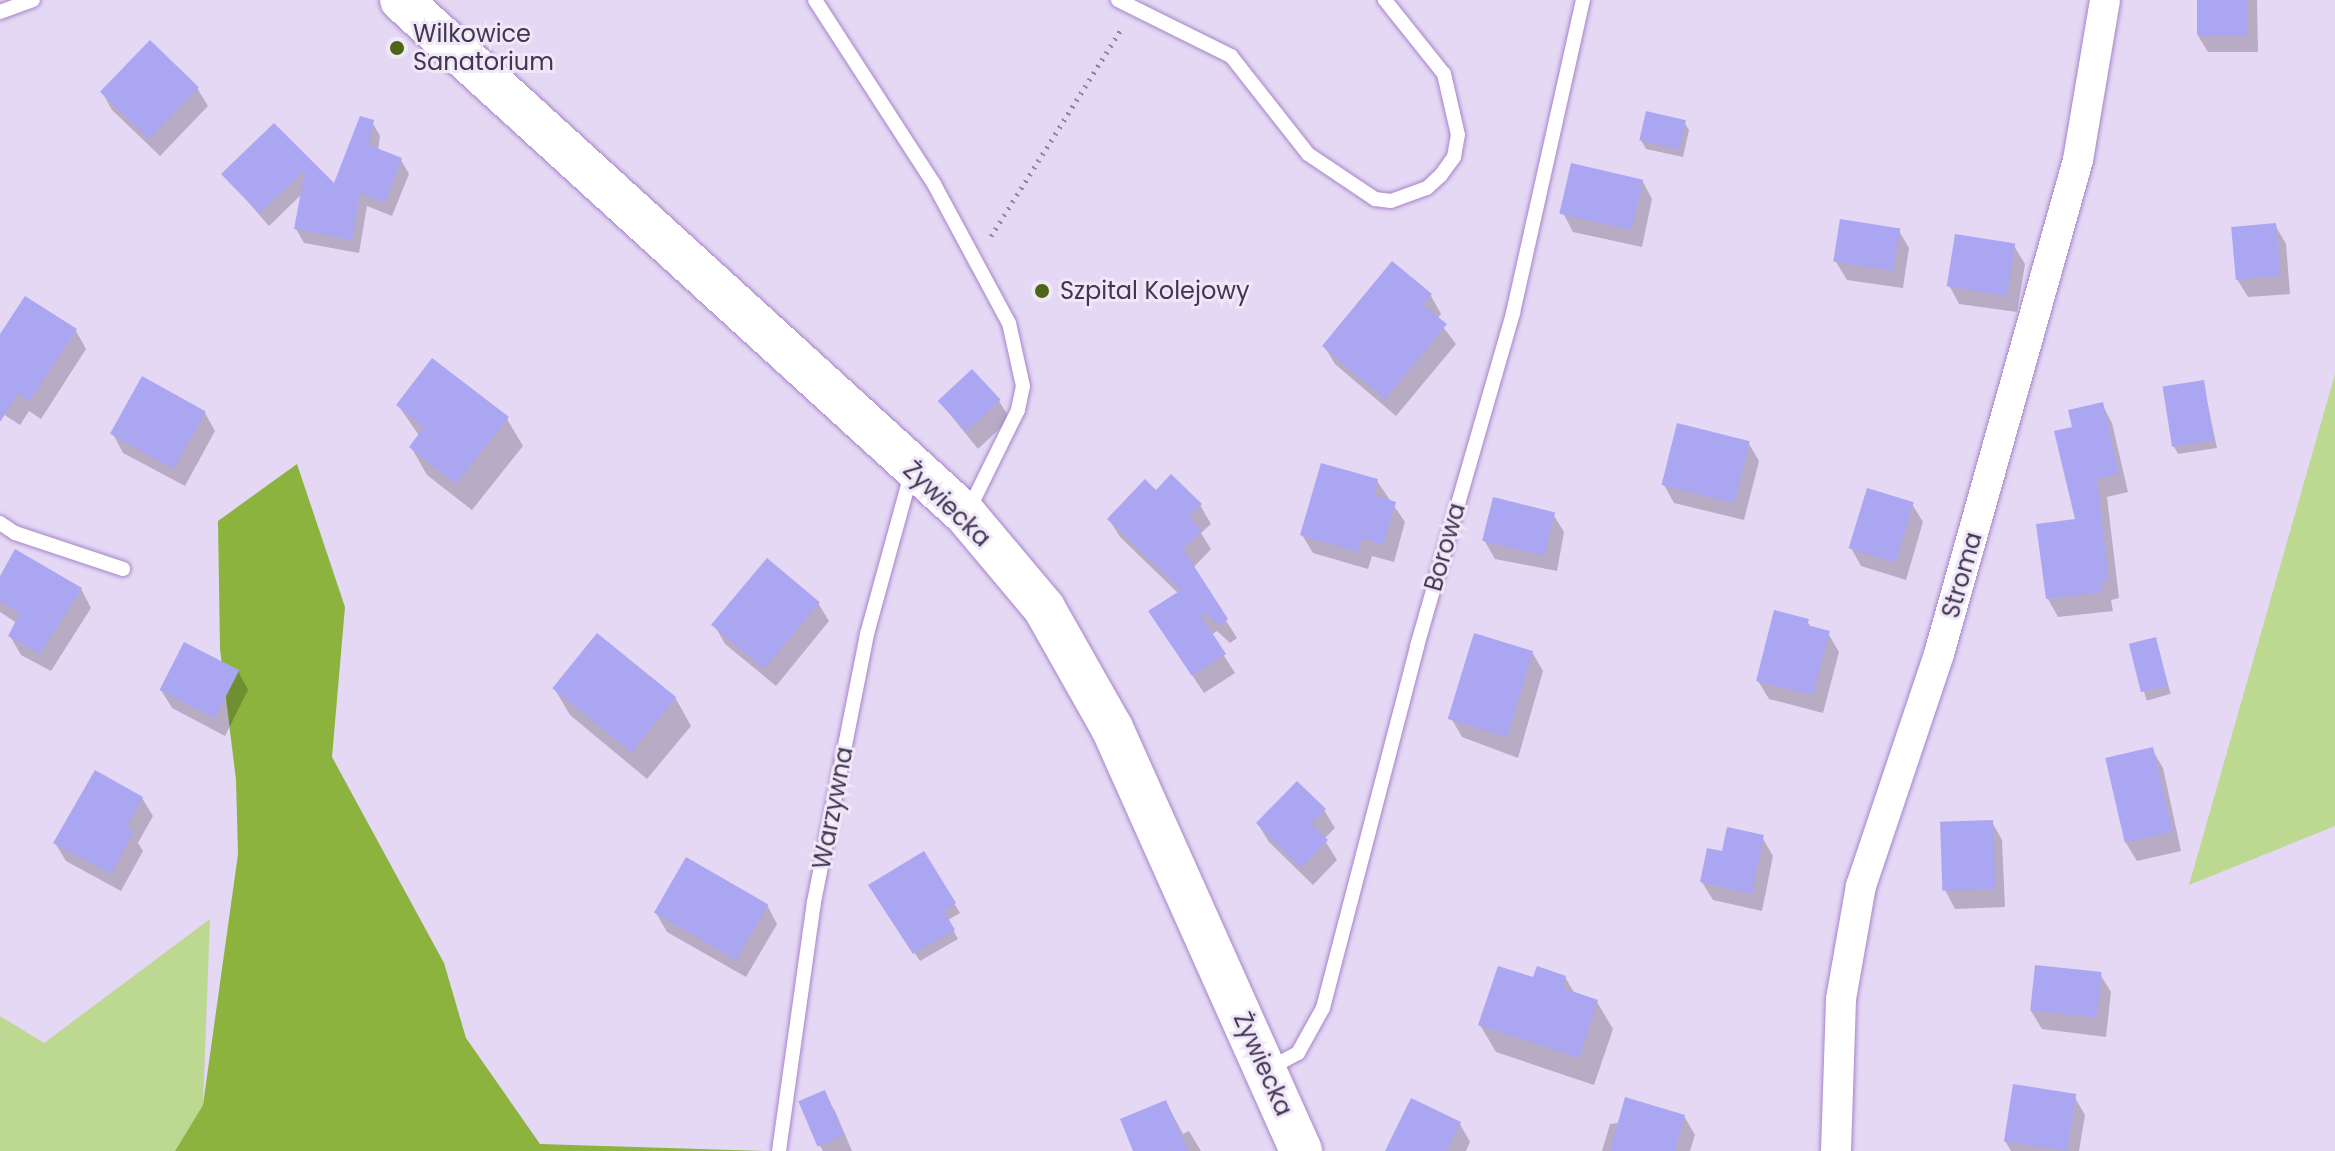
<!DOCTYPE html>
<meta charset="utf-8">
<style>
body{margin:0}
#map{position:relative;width:2335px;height:1151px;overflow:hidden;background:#e5d8f5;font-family:Poppins,sans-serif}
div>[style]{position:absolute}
.green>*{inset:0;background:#bcd891}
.forest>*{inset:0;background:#8bb33e}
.shadow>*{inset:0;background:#0003;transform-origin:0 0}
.building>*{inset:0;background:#aba6f1;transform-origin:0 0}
.path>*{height:5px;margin-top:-2.5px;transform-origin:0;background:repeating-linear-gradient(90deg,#9386a3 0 2px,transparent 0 8px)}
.roads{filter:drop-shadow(0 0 2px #a684c9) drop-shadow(0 0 2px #a684c9)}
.lane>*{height:14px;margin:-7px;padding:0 7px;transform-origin:7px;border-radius:7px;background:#fff}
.street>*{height:30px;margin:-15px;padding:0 15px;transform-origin:15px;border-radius:15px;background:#fff}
.secondary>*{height:42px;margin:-21px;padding:0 21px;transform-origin:21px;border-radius:21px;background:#fff}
.dots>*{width:22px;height:22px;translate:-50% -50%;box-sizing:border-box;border:4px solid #efe8f7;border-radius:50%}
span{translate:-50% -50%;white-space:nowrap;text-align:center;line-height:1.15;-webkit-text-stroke:6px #efe8f7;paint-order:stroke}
.poi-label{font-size:24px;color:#433553}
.left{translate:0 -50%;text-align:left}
.street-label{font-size:24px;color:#433553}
</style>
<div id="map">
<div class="green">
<div style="clip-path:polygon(2335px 374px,2335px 826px,2189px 885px)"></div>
<div style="clip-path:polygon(210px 919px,203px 1105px,175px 1151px,0 1151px,0 1016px,44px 1043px)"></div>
</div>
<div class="forest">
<div style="clip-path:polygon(297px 464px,345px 607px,332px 757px,444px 963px,466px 1038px,540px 1144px,764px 1151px,175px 1151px,203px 1105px,238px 854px,236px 780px,220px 649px,218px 521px)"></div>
</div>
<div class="shadow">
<div style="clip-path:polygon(2198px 0,2257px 0,2258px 52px,2208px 52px,2197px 34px)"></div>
<div style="clip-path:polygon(197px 88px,208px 106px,160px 156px,112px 110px,102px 92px)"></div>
<div style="clip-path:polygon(372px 122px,380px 136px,378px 151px,401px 160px,409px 174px,392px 216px,367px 206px,359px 253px,304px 243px,296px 229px,303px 193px,269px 226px,224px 174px,274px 126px,334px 186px)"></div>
<div style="clip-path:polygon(1684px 122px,1689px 130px,1683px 157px,1646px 149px,1641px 140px)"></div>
<div style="clip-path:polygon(1642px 180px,1652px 199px,1642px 247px,1573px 232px,1563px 213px)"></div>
<div style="clip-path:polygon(2275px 225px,2286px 244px,2290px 294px,2248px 297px,2237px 279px)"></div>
<div style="clip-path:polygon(1898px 229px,1909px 248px,1903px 288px,1847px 280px,1836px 262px)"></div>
<div style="clip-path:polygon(2014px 246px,2025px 264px,2017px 312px,1959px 304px,1949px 285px)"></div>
<div style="clip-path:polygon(1393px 264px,1431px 296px,1441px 314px,1437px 319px,1456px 344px,1396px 416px,1335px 364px,1324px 346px)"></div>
<div style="clip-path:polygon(76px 331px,86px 349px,41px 419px,29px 411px,20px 425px,0 412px,0 338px)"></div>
<div style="clip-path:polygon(2203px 382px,2217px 448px,2178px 454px,2173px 445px)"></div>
<div style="clip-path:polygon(999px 401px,1010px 419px,978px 449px,940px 402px)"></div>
<div style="clip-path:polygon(2102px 404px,2112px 423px,2128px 492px,2107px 497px,2119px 598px,2111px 600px,2113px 611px,2058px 617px,2048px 599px,2077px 521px,2074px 429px)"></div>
<div style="clip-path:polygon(398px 405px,507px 419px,523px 446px,472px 510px,427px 475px,411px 447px,420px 437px)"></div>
<div style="clip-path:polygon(205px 413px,215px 431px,185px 486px,123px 453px,113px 434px)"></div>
<div style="clip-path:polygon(1748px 442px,1759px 461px,1744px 520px,1674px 503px,1664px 485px)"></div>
<div style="clip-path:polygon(1377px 481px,1405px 522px,1394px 562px,1372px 556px,1368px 569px,1313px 553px,1302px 535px)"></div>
<div style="clip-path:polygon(1156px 493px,1200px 505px,1211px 524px,1201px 533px,1211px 549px,1193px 568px,1237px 638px,1230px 643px,1217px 631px,1211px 635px,1235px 673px,1204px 693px,1150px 612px,1179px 594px,1120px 537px,1109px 519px)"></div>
<div style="clip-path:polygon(1912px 504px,1923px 522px,1906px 580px,1861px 566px,1851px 548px)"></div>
<div style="clip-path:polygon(1553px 514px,1564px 532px,1557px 571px,1495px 559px,1484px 540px)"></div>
<div style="clip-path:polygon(0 580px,81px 589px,91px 608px,51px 671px,21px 655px,10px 636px,17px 623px,0 612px)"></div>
<div style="clip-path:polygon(818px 603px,829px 621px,776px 686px,725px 644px,715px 626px)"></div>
<div style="clip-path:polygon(1807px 621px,1812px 629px,1828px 633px,1839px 652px,1823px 713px,1769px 699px,1758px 681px)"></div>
<div style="clip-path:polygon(598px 636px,676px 699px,691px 726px,647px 779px,570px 715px,554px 688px)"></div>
<div style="left:2155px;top:639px;width:57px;height:25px;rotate:74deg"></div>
<div style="clip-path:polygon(1532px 652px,1543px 671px,1518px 758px,1462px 737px,1451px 718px)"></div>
<div style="clip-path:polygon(238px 671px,248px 690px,225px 736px,172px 708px,161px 690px)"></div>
<div style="clip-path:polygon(2152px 749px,2163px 768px,2181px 851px,2137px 861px,2126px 843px)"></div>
<div style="clip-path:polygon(142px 798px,153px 816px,138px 843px,143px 851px,121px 891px,66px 861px,55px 843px)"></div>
<div style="clip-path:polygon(1324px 810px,1335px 828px,1324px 839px,1337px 860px,1313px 885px,1269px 842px,1258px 824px)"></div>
<div style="clip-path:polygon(1992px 822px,2002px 840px,2005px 907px,1955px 909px,1945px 890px)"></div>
<div style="clip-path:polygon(1762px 837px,1773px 856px,1762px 911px,1713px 900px,1702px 882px,1723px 853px)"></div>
<div style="clip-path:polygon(923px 853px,960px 913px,948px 920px,958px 939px,920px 961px,876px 894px)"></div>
<div style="clip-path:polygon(767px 905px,777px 924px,746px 977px,667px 932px,656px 913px)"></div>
<div style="clip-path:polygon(2100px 974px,2111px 992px,2106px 1037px,2042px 1029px,2031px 1011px)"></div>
<div style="clip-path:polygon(1565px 977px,1575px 994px,1597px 1002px,1613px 1029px,1594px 1085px,1496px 1052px,1480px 1025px,1534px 980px)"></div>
<div style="clip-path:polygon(824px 1093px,835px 1111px,852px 1151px,823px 1151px,820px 1146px,801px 1103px)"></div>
<div style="clip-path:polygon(2074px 1096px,2085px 1115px,2079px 1151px,2011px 1151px,2005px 1141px)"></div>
<div style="clip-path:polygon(1166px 1102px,1183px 1134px,1189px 1131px,1201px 1151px,1135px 1151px)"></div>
<div style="clip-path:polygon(1684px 1116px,1695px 1135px,1690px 1151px,1602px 1151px,1610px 1124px)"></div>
<div style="clip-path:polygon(1460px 1124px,1470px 1142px,1466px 1151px,1387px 1151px)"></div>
</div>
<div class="building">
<div style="left:2197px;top:0;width:51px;height:35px"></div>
<div style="left:150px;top:40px;width:68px;height:72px;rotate:44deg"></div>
<div style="left:1646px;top:111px;width:41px;height:30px;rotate:13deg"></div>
<div style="clip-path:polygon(360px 116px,374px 120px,369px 145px,402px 158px,385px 203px,360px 193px,352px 240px,294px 229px,305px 170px,260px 214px,221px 174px,274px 123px,334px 183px)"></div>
<div style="left:1571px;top:163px;width:74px;height:52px;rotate:13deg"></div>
<div style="left:1840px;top:219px;width:61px;height:43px;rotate:9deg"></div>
<div style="left:2276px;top:223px;width:53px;height:45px;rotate:85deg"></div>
<div style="left:1955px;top:234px;width:61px;height:53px;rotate:9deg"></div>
<div style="clip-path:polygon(1392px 261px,1432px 294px,1423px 305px,1447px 324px,1385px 399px,1322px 346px)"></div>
<div style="clip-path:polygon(25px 296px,77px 329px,30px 401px,18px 394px,0 422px,0 334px)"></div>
<div style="clip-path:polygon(432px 358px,509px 417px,456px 484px,409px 447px,424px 427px,396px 405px)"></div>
<div style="left:972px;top:369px;width:42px;height:47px;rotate:47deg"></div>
<div style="left:142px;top:376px;width:73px;height:66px;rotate:29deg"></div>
<div style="left:2204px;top:380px;width:61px;height:42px;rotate:81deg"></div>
<div style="clip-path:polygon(2103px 402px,2119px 474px,2097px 479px,2109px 580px,2102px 581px,2103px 592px,2046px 599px,2036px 524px,2075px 519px,2054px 431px,2072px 427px,2068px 410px)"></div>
<div style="left:1677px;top:423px;width:75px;height:64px;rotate:14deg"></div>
<div style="clip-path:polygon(1321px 463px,1378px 479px,1374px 495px,1396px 502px,1383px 545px,1362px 538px,1358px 552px,1300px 535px)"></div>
<div style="clip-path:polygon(1171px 474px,1202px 504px,1189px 518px,1202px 530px,1183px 549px,1228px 619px,1219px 626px,1205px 613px,1201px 616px,1226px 654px,1192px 676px,1148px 611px,1181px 590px,1107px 519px,1145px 479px,1156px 490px)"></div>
<div style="left:1867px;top:488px;width:49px;height:63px;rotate:17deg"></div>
<div style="left:1493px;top:497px;width:64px;height:45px;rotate:14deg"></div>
<div style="clip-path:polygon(15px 549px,82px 588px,40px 654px,8px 636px,20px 613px,0 602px,0 576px)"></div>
<div style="left:767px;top:558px;width:69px;height:87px;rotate:40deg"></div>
<div style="clip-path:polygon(1774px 610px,1809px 619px,1807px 625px,1830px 631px,1813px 695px,1756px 681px)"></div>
<div style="left:597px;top:633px;width:102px;height:71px;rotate:39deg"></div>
<div style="left:1474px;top:633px;width:62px;height:90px;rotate:17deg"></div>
<div style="left:2156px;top:637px;width:50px;height:28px;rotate:76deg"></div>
<div style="left:184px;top:642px;width:62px;height:54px;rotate:27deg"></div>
<div style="left:2153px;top:747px;width:87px;height:49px;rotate:77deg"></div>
<div style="clip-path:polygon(95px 770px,143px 797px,127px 827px,134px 831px,111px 874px,53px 843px)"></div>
<div style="clip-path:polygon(1297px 781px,1326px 809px,1311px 824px,1328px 840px,1301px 868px,1256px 823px)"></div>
<div style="left:1993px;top:820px;width:69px;height:53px;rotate:88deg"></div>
<div style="clip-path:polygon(1727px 827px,1764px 835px,1752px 894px,1700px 882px,1707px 848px,1722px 851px)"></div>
<div style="clip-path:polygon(924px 851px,956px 903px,944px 911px,955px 930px,913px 954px,868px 885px)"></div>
<div style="left:686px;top:857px;width:95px;height:64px;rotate:30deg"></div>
<div style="left:2035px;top:965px;width:67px;height:46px;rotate:6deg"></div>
<div style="clip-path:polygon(1498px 966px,1533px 977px,1537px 966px,1566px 976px,1563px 988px,1598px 1000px,1579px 1058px,1478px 1025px)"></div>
<div style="left:2013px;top:1084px;width:64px;height:58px;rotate:9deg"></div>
<div style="left:825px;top:1090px;width:49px;height:29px;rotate:67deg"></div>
<div style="clip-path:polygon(1625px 1097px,1685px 1115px,1675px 1151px,1610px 1151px)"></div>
<div style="clip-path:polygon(1411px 1098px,1461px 1122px,1447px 1151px,1385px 1151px)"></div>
<div style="clip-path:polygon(1166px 1100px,1188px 1151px,1133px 1151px,1120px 1119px)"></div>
</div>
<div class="path">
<div style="left:991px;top:236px;width:246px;rotate:-57.8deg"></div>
</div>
<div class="roads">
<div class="lane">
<div style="left:815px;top:0;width:219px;rotate:57.1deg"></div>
<div style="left:934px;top:184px;width:158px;rotate:61.7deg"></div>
<div style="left:1009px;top:323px;width:65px;rotate:77.5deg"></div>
<div style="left:1023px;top:386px;width:25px;rotate:102deg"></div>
<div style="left:1018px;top:410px;width:113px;rotate:116.3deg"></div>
<div style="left:1118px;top:0;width:126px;rotate:26.4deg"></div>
<div style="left:1231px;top:56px;width:125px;rotate:51.8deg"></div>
<div style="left:1308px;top:154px;width:81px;rotate:33.9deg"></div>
<div style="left:1375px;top:199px;width:16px;rotate:7deg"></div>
<div style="left:1391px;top:201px;width:38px;rotate:-20deg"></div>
<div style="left:1427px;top:188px;width:19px;rotate:-43deg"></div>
<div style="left:1441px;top:175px;width:22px;rotate:-54deg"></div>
<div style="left:1454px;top:157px;width:22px;rotate:-80deg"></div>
<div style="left:1458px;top:135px;width:63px;rotate:-102.9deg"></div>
<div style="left:1444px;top:74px;width:95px;rotate:-128.6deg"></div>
<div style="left:0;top:12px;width:35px;rotate:-20deg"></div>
<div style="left:0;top:523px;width:18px;rotate:34deg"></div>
<div style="left:15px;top:533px;width:114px;rotate:18.4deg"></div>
<div style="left:1266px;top:1070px;width:36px;rotate:-28deg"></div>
<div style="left:1298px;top:1053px;width:51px;rotate:-60.9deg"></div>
<div style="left:1323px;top:1008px;width:374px;rotate:-75.4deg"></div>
<div style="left:1417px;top:646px;width:347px;rotate:-73.9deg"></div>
<div style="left:1513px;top:313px;width:321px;rotate:-77.4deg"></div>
<div style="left:779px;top:1151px;width:251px;rotate:-82deg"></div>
<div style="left:814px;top:902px;width:273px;rotate:-78.8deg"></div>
<div style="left:867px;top:634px;width:166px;rotate:-74.6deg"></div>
</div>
<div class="street">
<div style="left:1836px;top:1151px;width:152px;rotate:-88.1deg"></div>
<div style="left:1841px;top:999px;width:115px;rotate:-80deg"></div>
<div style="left:1861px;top:886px;width:245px;rotate:-71.4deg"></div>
<div style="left:1939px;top:654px;width:513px;rotate:-74.28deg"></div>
<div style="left:2078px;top:160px;width:162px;rotate:-80.4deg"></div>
</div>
<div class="secondary">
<div style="left:401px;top:0;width:764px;rotate:42.35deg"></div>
<div style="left:966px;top:515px;width:121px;rotate:50deg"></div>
<div style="left:1044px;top:608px;width:138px;rotate:60.5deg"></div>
<div style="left:1112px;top:728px;width:463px;rotate:65.9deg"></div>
</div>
</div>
<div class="dots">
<div style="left:397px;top:48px;background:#4c6516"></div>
<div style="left:1042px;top:291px;background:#4c6516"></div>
</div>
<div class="poi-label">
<span class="left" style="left:413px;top:48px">Wilkowice<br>Sanatorium</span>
<span class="left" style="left:1060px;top:291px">Szpital Kolejowy</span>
</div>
<div class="street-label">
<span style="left:947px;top:504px;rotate:44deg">Żywiecka</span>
<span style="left:1445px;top:547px;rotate:-74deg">Borowa</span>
<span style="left:1962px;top:575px;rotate:-74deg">Stroma</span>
<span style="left:833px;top:808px;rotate:-79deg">Warzywna</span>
<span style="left:1263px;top:1064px;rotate:66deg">Żywiecka</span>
</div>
</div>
